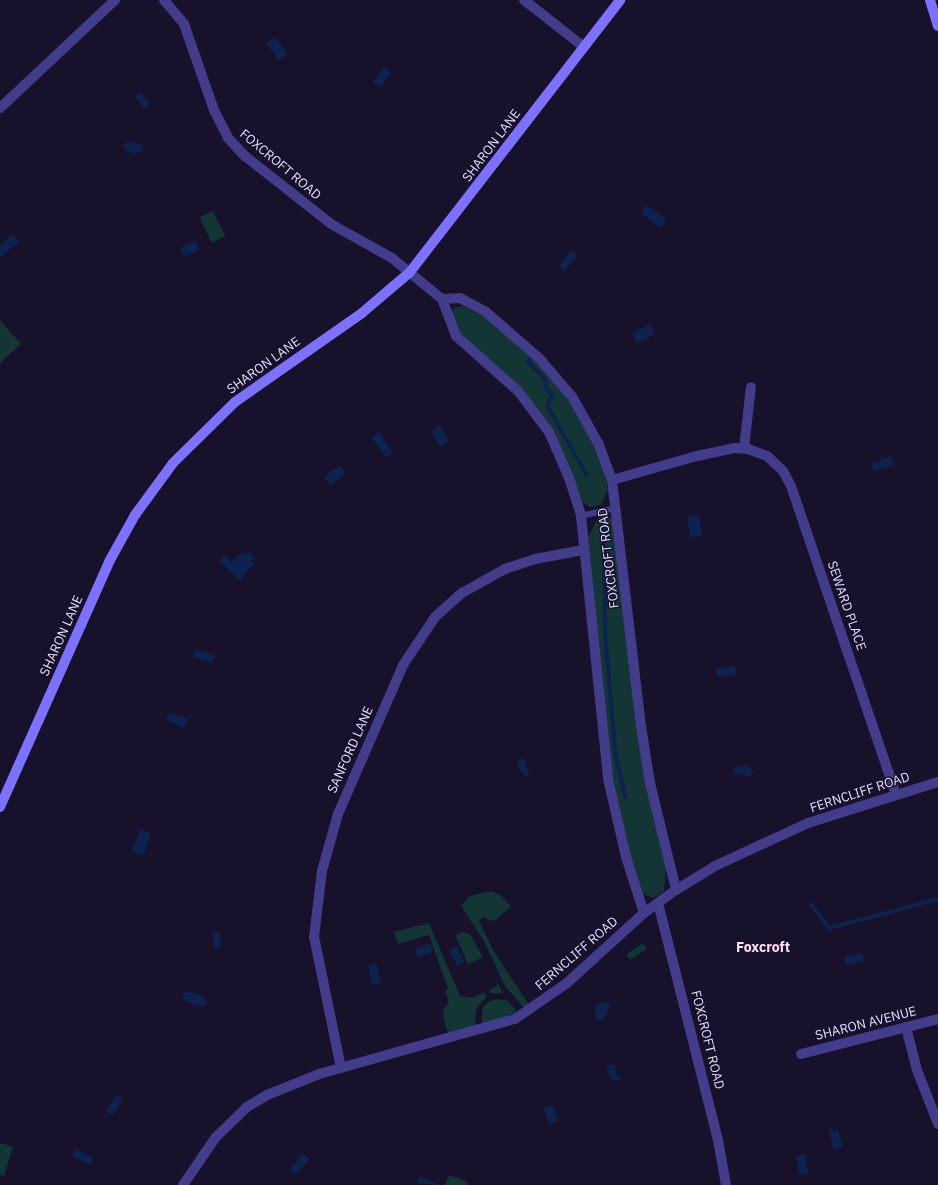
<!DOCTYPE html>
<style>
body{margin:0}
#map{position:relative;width:938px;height:1185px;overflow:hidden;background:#17112b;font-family:"IBM Plex Sans",sans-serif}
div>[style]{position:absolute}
.green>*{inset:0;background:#143535;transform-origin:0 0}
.water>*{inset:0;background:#0d224e;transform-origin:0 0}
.stream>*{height:3.5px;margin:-1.75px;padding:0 1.75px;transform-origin:1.75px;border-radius:1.75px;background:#0d224e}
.service>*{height:6px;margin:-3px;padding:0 3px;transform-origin:3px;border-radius:3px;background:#433c8a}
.minor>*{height:10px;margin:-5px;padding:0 5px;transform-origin:5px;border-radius:5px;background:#433c8a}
.secondary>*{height:10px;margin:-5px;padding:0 5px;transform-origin:5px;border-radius:5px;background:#7d72ff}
span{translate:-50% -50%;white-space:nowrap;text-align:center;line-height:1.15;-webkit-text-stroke:3px #17112b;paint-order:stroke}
.street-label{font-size:13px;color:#e1dbff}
.neighbourhood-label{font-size:14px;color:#ffddf1;font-weight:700}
</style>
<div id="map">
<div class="green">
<div style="left:213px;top:211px;width:28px;height:15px;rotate:64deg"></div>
<div style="clip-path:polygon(463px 306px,488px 319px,535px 360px,570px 401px,594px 446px,605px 474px,608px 490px,601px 505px,591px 507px,582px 502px,550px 428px,457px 330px,452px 312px,456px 307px)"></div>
<div style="clip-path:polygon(0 320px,21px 344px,0 363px)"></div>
<div style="clip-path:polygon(607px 515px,614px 521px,637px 733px,666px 869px,664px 891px,653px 898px,644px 894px,637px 882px,611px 778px,588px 537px,598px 518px)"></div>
<div style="clip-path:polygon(491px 891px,499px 894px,511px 906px,497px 919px,491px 921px,484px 917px,479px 921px,493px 950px,529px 1005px,524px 1008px,505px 986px,484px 941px,461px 906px,470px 896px)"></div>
<div style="clip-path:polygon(429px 923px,460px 996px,472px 998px,485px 992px,486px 997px,476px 1009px,475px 1025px,449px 1033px,447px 1031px,443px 1015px,444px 1008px,449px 1003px,445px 990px,448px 989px,429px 935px,398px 944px,394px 932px)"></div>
<div style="clip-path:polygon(462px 932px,470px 934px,483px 957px,468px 964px,455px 935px)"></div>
<div style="left:643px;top:943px;width:7px;height:20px;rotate:56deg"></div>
<div style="clip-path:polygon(497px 982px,503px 993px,491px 993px,489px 990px,497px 986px)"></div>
<div style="clip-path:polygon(497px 999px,508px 1001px,517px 1012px,482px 1025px,482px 1009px,488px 1002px)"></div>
<div style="clip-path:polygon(0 1143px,13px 1147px,4px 1176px,0 1174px)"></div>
<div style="clip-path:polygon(449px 1175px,468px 1182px,467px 1185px,445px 1185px)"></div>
</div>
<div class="water">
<div style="left:275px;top:37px;width:21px;height:11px;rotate:53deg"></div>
<div style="left:384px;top:67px;width:9px;height:19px;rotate:36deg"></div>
<div style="left:141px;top:92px;width:16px;height:8px;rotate:52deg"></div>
<div style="clip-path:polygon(129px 141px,143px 145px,143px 150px,135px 154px,126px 151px,123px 145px)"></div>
<div style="left:647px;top:205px;width:25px;height:10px;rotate:37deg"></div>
<div style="clip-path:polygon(12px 234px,19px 241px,0 258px,0 246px)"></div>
<div style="left:195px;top:241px;width:10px;height:17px;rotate:66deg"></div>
<div style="left:572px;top:250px;width:8px;height:21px;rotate:40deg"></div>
<div style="left:650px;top:324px;width:11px;height:20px;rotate:63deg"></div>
<div style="left:439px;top:425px;width:19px;height:11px;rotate:54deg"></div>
<div style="left:379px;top:432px;width:25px;height:9px;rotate:56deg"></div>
<div style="left:890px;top:456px;width:9px;height:21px;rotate:69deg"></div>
<div style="left:340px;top:465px;width:10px;height:20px;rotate:53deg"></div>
<div style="left:699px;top:515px;width:21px;height:12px;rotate:82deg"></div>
<div style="clip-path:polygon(248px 551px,255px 557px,251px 561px,254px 564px,240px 580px,219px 561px,225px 555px,232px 562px,242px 552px,245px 555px)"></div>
<div style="left:196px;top:649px;width:20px;height:8px;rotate:20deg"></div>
<div style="left:735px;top:666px;width:9px;height:19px;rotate:84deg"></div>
<div style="clip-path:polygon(169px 712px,188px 719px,184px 728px,166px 720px)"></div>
<div style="clip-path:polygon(524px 758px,529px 775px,527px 777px,516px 766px,519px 759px)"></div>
<div style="clip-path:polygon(746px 765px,753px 771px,751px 777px,735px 774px,734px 768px)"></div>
<div style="left:140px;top:829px;width:12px;height:24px;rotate:20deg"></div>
<div style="left:219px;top:932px;width:15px;height:7px;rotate:82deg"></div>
<div style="left:430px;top:943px;width:9px;height:16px;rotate:69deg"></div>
<div style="clip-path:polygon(457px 946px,464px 962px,457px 965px,449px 950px)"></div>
<div style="left:862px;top:953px;width:8px;height:18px;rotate:76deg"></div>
<div style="left:377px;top:964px;width:19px;height:9px;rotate:78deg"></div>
<div style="clip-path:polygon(185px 992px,196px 993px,206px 999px,207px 1004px,201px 1007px,185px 1001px,182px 997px)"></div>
<div style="clip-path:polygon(606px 1002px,610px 1005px,607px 1014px,603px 1021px,596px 1019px,595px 1005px)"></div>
<div style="clip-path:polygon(614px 1064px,618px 1077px,620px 1076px,621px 1081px,610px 1079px,606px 1066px)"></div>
<div style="left:116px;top:1094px;width:8px;height:20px;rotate:30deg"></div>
<div style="left:552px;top:1105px;width:17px;height:9px;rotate:69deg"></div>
<div style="clip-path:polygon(832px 1129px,833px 1131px,838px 1130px,843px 1147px,834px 1149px,828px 1130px)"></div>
<div style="left:76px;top:1149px;width:20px;height:8px;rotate:27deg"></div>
<div style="left:303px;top:1153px;width:9px;height:21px;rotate:41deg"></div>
<div style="left:805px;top:1154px;width:19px;height:9px;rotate:81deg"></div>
<div style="clip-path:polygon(420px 1176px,437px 1184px,436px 1185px,417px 1183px)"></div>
</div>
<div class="stream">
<div style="left:531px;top:359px;width:4px;rotate:124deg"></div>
<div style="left:529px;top:362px;width:25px;rotate:47deg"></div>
<div style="left:546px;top:380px;width:8px;rotate:90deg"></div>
<div style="left:546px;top:388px;width:11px;rotate:49deg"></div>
<div style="left:553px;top:396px;width:10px;rotate:119deg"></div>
<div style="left:548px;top:405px;width:5px;rotate:68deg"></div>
<div style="left:550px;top:410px;width:75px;rotate:60.4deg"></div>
<div style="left:604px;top:518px;width:121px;rotate:89.1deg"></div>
<div style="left:606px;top:639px;width:117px;rotate:85.1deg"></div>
<div style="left:616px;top:756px;width:42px;rotate:76.3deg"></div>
<div style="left:811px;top:904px;width:31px;rotate:52deg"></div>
<div style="left:830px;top:928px;width:112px;rotate:-15deg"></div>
</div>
<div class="service">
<div style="left:581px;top:516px;width:37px;rotate:-13deg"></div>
</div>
<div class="minor">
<div style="left:164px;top:0;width:31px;rotate:50deg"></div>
<div style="left:184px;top:24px;width:91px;rotate:70.8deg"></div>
<div style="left:214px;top:110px;width:31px;rotate:63deg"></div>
<div style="left:228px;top:138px;width:25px;rotate:47deg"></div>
<div style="left:245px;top:156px;width:110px;rotate:38.3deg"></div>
<div style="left:331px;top:224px;width:70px;rotate:29.1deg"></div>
<div style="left:392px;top:258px;width:65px;rotate:39.4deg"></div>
<div style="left:442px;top:299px;width:40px;rotate:69deg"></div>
<div style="left:456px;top:336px;width:83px;rotate:41.6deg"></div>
<div style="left:518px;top:391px;width:51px;rotate:52.9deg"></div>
<div style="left:549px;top:432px;width:50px;rotate:66.5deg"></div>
<div style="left:569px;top:478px;width:40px;rotate:72deg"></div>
<div style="left:581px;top:516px;width:264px;rotate:84.1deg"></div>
<div style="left:608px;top:779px;width:80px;rotate:77deg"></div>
<div style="left:626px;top:857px;width:59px;rotate:72.2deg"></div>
<div style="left:524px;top:0;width:76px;rotate:38.1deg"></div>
<div style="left:0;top:108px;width:158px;rotate:-43.2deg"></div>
<div style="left:442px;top:299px;width:18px;rotate:-3deg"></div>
<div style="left:460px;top:298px;width:30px;rotate:28deg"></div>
<div style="left:486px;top:312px;width:70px;rotate:41deg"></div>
<div style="left:539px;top:358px;width:52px;rotate:49.6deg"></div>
<div style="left:573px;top:398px;width:54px;rotate:61deg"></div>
<div style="left:599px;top:445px;width:37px;rotate:70deg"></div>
<div style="left:612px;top:480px;width:248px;rotate:83.3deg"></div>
<div style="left:641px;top:726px;width:58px;rotate:81deg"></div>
<div style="left:650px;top:783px;width:110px;rotate:76.3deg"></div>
<div style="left:744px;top:448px;width:61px;rotate:-83.5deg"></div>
<div style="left:612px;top:480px;width:88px;rotate:-15.8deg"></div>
<div style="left:697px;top:456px;width:39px;rotate:-12deg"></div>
<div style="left:735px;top:448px;width:13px;rotate:4deg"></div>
<div style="left:748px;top:449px;width:20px;rotate:20deg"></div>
<div style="left:767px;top:456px;width:22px;rotate:43deg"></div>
<div style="left:783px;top:471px;width:17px;rotate:62deg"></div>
<div style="left:791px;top:486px;width:326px;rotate:71.2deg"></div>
<div style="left:658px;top:903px;width:244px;rotate:75.8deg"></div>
<div style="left:718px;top:1140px;width:46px;rotate:79.9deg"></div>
<div style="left:906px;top:1027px;width:44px;rotate:75.7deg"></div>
<div style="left:917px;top:1070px;width:58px;rotate:68.7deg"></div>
<div style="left:801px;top:1054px;width:141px;rotate:-14.3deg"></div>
<div style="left:341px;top:1068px;width:134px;rotate:-101.6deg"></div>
<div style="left:314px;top:937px;width:66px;rotate:-83.1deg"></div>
<div style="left:322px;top:871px;width:59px;rotate:-74.3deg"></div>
<div style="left:338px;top:814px;width:163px;rotate:-66.4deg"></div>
<div style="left:403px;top:665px;width:58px;rotate:-56.3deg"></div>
<div style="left:435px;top:617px;width:36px;rotate:-42deg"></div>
<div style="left:462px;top:593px;width:49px;rotate:-29.2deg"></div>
<div style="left:505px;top:569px;width:32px;rotate:-18deg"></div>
<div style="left:535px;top:559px;width:49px;rotate:-10.6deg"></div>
<div style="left:183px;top:1185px;width:58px;rotate:-55.5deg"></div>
<div style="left:216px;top:1137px;width:43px;rotate:-44.1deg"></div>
<div style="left:247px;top:1107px;width:23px;rotate:-31deg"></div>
<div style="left:267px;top:1095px;width:56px;rotate:-22deg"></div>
<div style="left:319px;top:1074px;width:204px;rotate:-15.7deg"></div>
<div style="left:515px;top:1019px;width:63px;rotate:-34.7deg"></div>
<div style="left:567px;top:983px;width:104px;rotate:-42.3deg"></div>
<div style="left:644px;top:913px;width:39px;rotate:-36deg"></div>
<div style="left:676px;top:890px;width:46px;rotate:-31.6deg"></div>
<div style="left:715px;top:866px;width:102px;rotate:-24.8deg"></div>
<div style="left:808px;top:823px;width:136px;rotate:-17.5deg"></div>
</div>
<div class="secondary">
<div style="left:930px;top:0;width:27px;rotate:73deg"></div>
<div style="left:0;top:807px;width:270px;rotate:-66deg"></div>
<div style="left:110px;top:560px;width:51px;rotate:-60.9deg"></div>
<div style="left:135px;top:515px;width:64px;rotate:-53.8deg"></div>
<div style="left:173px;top:463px;width:87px;rotate:-44.5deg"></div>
<div style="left:235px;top:402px;width:155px;rotate:-35deg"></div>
<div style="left:362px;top:313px;width:63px;rotate:-40.5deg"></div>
<div style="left:410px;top:272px;width:344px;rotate:-52.3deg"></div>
</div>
<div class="street-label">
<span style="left:492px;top:146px;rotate:-53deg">SHARON LANE</span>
<span style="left:280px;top:165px;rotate:40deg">FOXCROFT ROAD</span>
<span style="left:264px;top:366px;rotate:-36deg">SHARON LANE</span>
<span style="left:609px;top:558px;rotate:-97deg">FOXCROFT ROAD</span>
<span style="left:846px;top:606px;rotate:71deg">SEWARD PLACE</span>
<span style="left:62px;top:636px;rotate:-66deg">SHARON LANE</span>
<span style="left:351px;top:750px;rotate:-66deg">SANFORD LANE</span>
<span style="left:860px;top:793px;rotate:-18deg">FERNCLIFF ROAD</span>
<span style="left:577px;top:954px;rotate:-41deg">FERNCLIFF ROAD</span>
<span style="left:866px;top:1024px;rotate:-14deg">SHARON AVENUE</span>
<span style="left:707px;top:1040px;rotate:76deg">FOXCROFT ROAD</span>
</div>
<div class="neighbourhood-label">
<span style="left:763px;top:947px">Foxcroft</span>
</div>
</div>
